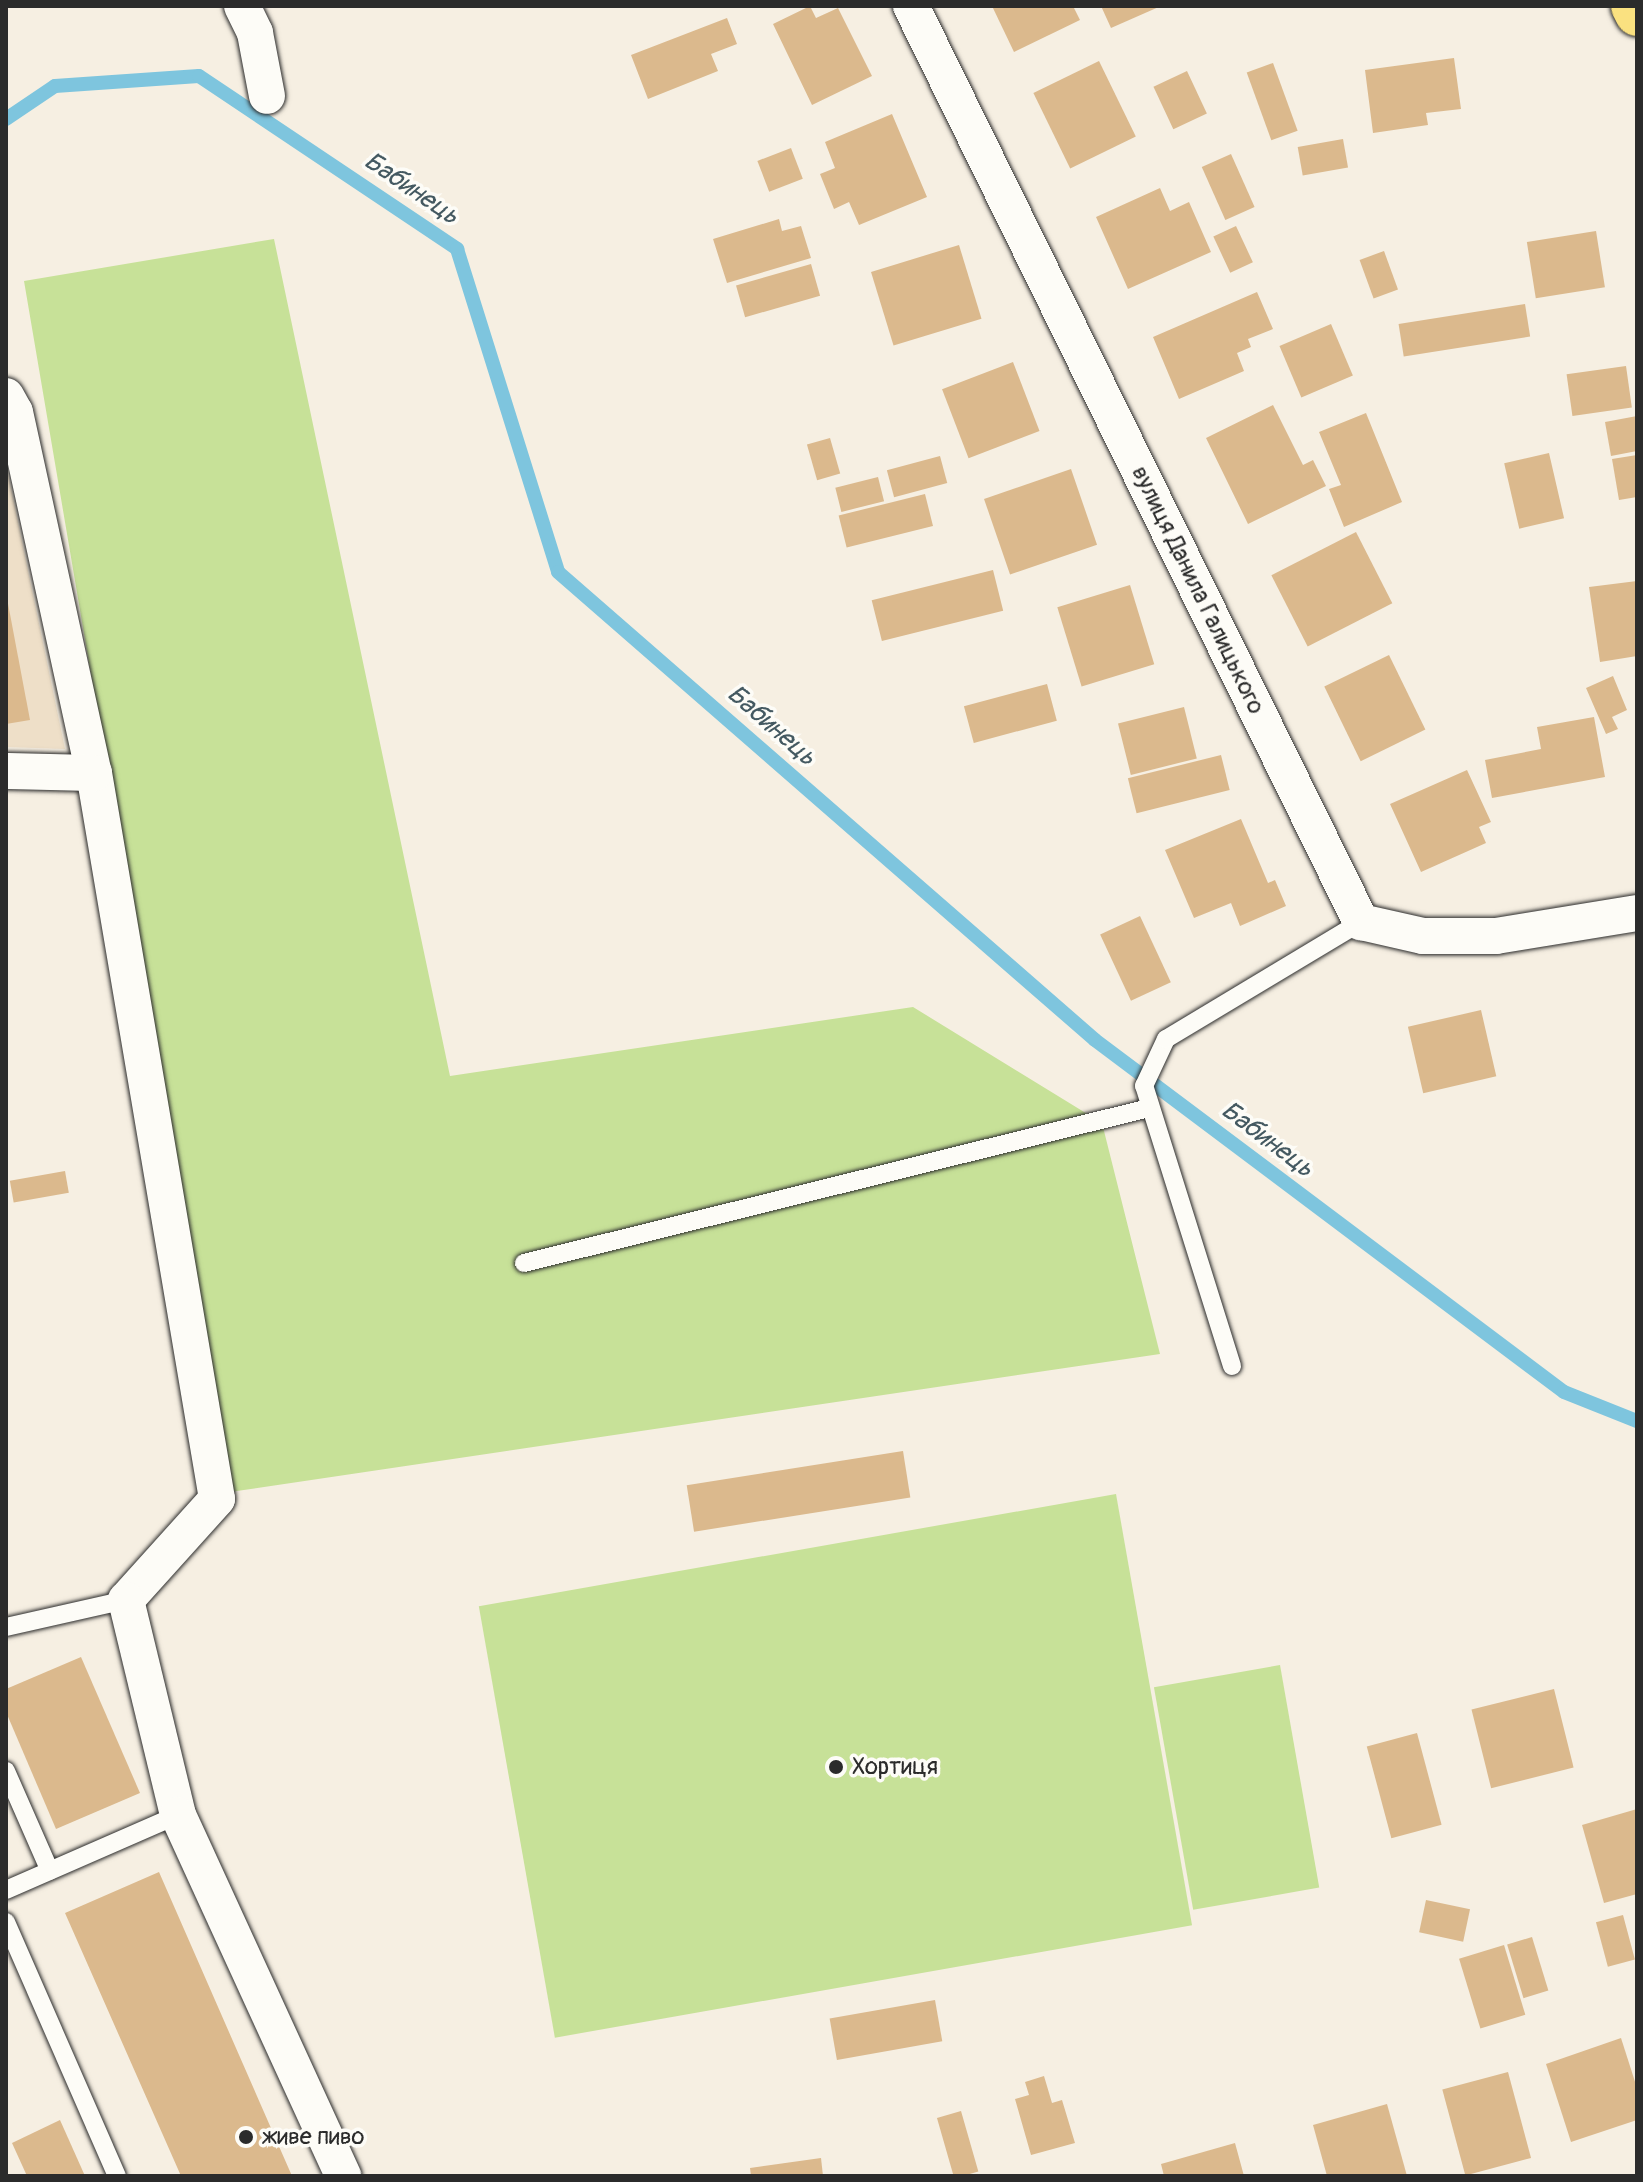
<!DOCTYPE html>
<meta charset="utf-8">
<style>
body{margin:0}
#map{position:relative;width:1643px;height:2182px;overflow:hidden;background:#f6efe2;font-family:Pangolin,sans-serif}
div>[style]{position:absolute}
.built>*{inset:0;background:#eedfc8}
.green>*{inset:0;background:#c7e198;transform-origin:0 0}
.stream>*{height:14px;margin:-7px;padding:0 7px;transform-origin:7px;border-radius:7px;background:#7ec5de}
.building>*{inset:0;background:#dbb98d;transform-origin:0 0}
.roads{filter:drop-shadow(0 0 2px #2b2b2b) drop-shadow(0 0 2px #2b2b2b)}
.service>*{height:18px;margin:-9px;padding:0 9px;transform-origin:9px;border-radius:9px;background:#fdfcf7}
.minor>*{height:36px;margin:-18px;padding:0 18px;transform-origin:18px;border-radius:18px;background:#fdfcf7}
.primary>*{height:44px;margin:-22px;padding:0 22px;transform-origin:22px;border-radius:22px;background:#fae180}
.dots>*{width:22px;height:22px;translate:-50% -50%;box-sizing:border-box;border:4px solid #fdfcf7;border-radius:50%}
span{translate:-50% -50%;white-space:nowrap;text-align:center;line-height:1.15;-webkit-text-stroke:7px #fdfcf7;paint-order:stroke}
.street-label{font-size:24px;color:#2b2b2b}
.poi-label{font-size:24px;color:#2b2b2b}
.left{translate:0 -50%;text-align:left}
.water-label{font-size:26px;color:#445961;font-style:italic}
.frame{position:absolute;inset:0;border:8px solid #2b2b2b;pointer-events:none}
</style>
<div id="map">
<div class="built">
<div style="clip-path:polygon(6px 464px,65px 749px,6px 747px)"></div>
</div>
<div class="green">
<div style="clip-path:polygon(274px 239px,450px 1076px,913px 1007px,1102px 1123px,1160px 1354px,230px 1492px,24px 281px)"></div>
<div style="left:1116px;top:1494px;width:438px;height:647px;rotate:80deg"></div>
<div style="left:1280px;top:1665px;width:226px;height:128px;rotate:80deg"></div>
</div>
<div class="stream">
<div style="left:6px;top:119px;width:59px;rotate:-34deg"></div>
<div style="left:55px;top:86px;width:144px;rotate:-4deg"></div>
<div style="left:199px;top:76px;width:311px;rotate:33.8deg"></div>
<div style="left:457px;top:249px;width:338px;rotate:72.6deg"></div>
<div style="left:558px;top:572px;width:712px;rotate:41.07deg"></div>
<div style="left:1095px;top:1040px;width:586px;rotate:36.89deg"></div>
<div style="left:1564px;top:1392px;width:79px;rotate:21.7deg"></div>
</div>
<div class="building">
<div style="clip-path:polygon(810px 6px,816px 18px,838px 8px,872px 76px,812px 105px,773px 24px)"></div>
<div style="clip-path:polygon(992px 6px,1073px 6px,1080px 20px,1014px 52px)"></div>
<div style="clip-path:polygon(1101px 6px,1161px 6px,1111px 28px)"></div>
<div style="clip-path:polygon(727px 18px,737px 44px,711px 54px,718px 71px,648px 99px,631px 55px)"></div>
<div style="clip-path:polygon(1454px 58px,1461px 109px,1426px 113px,1428px 125px,1373px 133px,1365px 70px)"></div>
<div style="left:1099px;top:61px;width:84px;height:73px;rotate:64deg"></div>
<div style="left:1273px;top:63px;width:72px;height:28px;rotate:70deg"></div>
<div style="left:1187px;top:71px;width:47px;height:37px;rotate:65deg"></div>
<div style="clip-path:polygon(892px 114px,927px 197px,859px 225px,849px 202px,834px 209px,820px 174px,835px 168px,825px 142px)"></div>
<div style="left:1343px;top:139px;width:29px;height:46px;rotate:80deg"></div>
<div style="left:791px;top:148px;width:33px;height:36px;rotate:69deg"></div>
<div style="left:1231px;top:154px;width:58px;height:32px;rotate:66deg"></div>
<div style="clip-path:polygon(1160px 188px,1170px 211px,1189px 202px,1211px 252px,1128px 289px,1096px 217px)"></div>
<div style="clip-path:polygon(779px 219px,782px 231px,801px 226px,811px 258px,727px 283px,713px 239px)"></div>
<div style="left:1236px;top:226px;width:40px;height:25px;rotate:65deg"></div>
<div style="left:1596px;top:231px;width:57px;height:70px;rotate:81deg"></div>
<div style="left:959px;top:245px;width:77px;height:92px;rotate:73deg"></div>
<div style="left:1384px;top:251px;width:41px;height:26px;rotate:70deg"></div>
<div style="left:811px;top:264px;width:33px;height:78px;rotate:74deg"></div>
<div style="clip-path:polygon(1257px 292px,1273px 329px,1248px 339px,1251px 347px,1237px 353px,1244px 371px,1179px 399px,1153px 337px)"></div>
<div style="left:1525px;top:304px;width:33px;height:128px;rotate:81deg"></div>
<div style="left:1331px;top:324px;width:56px;height:56px;rotate:67deg"></div>
<div style="left:1013px;top:362px;width:74px;height:76px;rotate:69deg"></div>
<div style="left:1626px;top:366px;width:42px;height:60px;rotate:82deg"></div>
<div style="clip-path:polygon(1273px 405px,1303px 465px,1313px 460px,1326px 486px,1248px 524px,1206px 438px)"></div>
<div style="clip-path:polygon(1366px 413px,1402px 502px,1344px 527px,1329px 489px,1341px 485px,1319px 432px)"></div>
<div style="clip-path:polygon(1637px 416px,1637px 451px,1611px 456px,1605px 422px)"></div>
<div style="left:830px;top:438px;width:37px;height:24px;rotate:74deg"></div>
<div style="left:1549px;top:453px;width:67px;height:46px;rotate:77deg"></div>
<div style="clip-path:polygon(1637px 455px,1637px 497px,1619px 500px,1612px 459px)"></div>
<div style="left:940px;top:456px;width:28px;height:55px;rotate:75deg"></div>
<div style="left:1071px;top:469px;width:80px;height:92px;rotate:71deg"></div>
<div style="left:878px;top:477px;width:25px;height:44px;rotate:76deg"></div>
<div style="left:925px;top:494px;width:33px;height:89px;rotate:76deg"></div>
<div style="left:1356px;top:532px;width:80px;height:95px;rotate:63deg"></div>
<div style="left:993px;top:570px;width:42px;height:125px;rotate:76deg"></div>
<div style="clip-path:polygon(1637px 581px,1637px 656px,1600px 662px,1589px 587px)"></div>
<div style="left:1130px;top:585px;width:83px;height:76px;rotate:73deg"></div>
<div style="clip-path:polygon(6px 593px,30px 720px,6px 724px)"></div>
<div style="left:1389px;top:655px;width:83px;height:72px;rotate:64deg"></div>
<div style="clip-path:polygon(1613px 676px,1627px 710px,1612px 717px,1618px 729px,1606px 734px,1586px 688px)"></div>
<div style="left:1047px;top:684px;width:38px;height:86px;rotate:75deg"></div>
<div style="left:1184px;top:707px;width:53px;height:68px;rotate:76deg"></div>
<div style="clip-path:polygon(1594px 717px,1605px 777px,1492px 798px,1485px 760px,1541px 749px,1537px 727px)"></div>
<div style="left:1221px;top:755px;width:36px;height:96px;rotate:76deg"></div>
<div style="clip-path:polygon(1467px 770px,1491px 822px,1479px 827px,1486px 843px,1421px 872px,1390px 804px)"></div>
<div style="clip-path:polygon(1241px 819px,1268px 883px,1275px 880px,1286px 906px,1240px 926px,1231px 903px,1194px 918px,1165px 850px)"></div>
<div style="left:1140px;top:916px;width:73px;height:44px;rotate:65deg"></div>
<div style="left:1481px;top:1010px;width:68px;height:75px;rotate:77deg"></div>
<div style="left:65px;top:1171px;width:22px;height:56px;rotate:80deg"></div>
<div style="left:903px;top:1451px;width:47px;height:219px;rotate:81deg"></div>
<div style="clip-path:polygon(81px 1657px,140px 1793px,56px 1829px,6px 1712px,6px 1689px)"></div>
<div style="left:1554px;top:1689px;width:81px;height:85px;rotate:76deg"></div>
<div style="left:1417px;top:1733px;width:95px;height:52px;rotate:75deg"></div>
<div style="clip-path:polygon(1637px 1809px,1637px 1894px,1604px 1903px,1582px 1825px)"></div>
<div style="clip-path:polygon(159px 1872px,260px 2103px,292px 2176px,181px 2176px,65px 1913px)"></div>
<div style="left:1426px;top:1900px;width:45px;height:33px;rotate:12deg"></div>
<div style="left:1623px;top:1915px;width:46px;height:28px;rotate:75deg"></div>
<div style="left:1532px;top:1937px;width:56px;height:26px;rotate:73deg"></div>
<div style="left:1504px;top:1945px;width:73px;height:47px;rotate:73deg"></div>
<div style="left:935px;top:2000px;width:42px;height:107px;rotate:80deg"></div>
<div style="clip-path:polygon(1621px 2038px,1637px 2088px,1637px 2120px,1571px 2142px,1546px 2064px)"></div>
<div style="left:1508px;top:2072px;width:89px;height:68px;rotate:75deg"></div>
<div style="clip-path:polygon(1044px 2076px,1052px 2103px,1062px 2100px,1075px 2143px,1031px 2155px,1015px 2099px,1029px 2095px,1025px 2082px)"></div>
<div style="clip-path:polygon(1387px 2104px,1407px 2176px,1327px 2176px,1313px 2125px)"></div>
<div style="left:961px;top:2111px;width:63px;height:25px;rotate:74deg"></div>
<div style="clip-path:polygon(60px 2120px,85px 2176px,27px 2176px,12px 2143px)"></div>
<div style="clip-path:polygon(1235px 2143px,1244px 2176px,1164px 2176px,1161px 2164px)"></div>
<div style="clip-path:polygon(821px 2158px,823px 2176px,751px 2176px,750px 2168px)"></div>
</div>
<div class="roads">
<div class="service">
<div style="left:524px;top:1263px;width:644px;rotate:-13.93deg"></div>
<div style="left:1232px;top:1366px;width:294px;rotate:-107.4deg"></div>
<div style="left:1144px;top:1086px;width:52px;rotate:-64.9deg"></div>
<div style="left:1166px;top:1039px;width:227px;rotate:-31deg"></div>
<div style="left:6px;top:1627px;width:123px;rotate:-12.7deg"></div>
<div style="left:6px;top:1771px;width:109px;rotate:66.3deg"></div>
<div style="left:6px;top:1890px;width:188px;rotate:-23.6deg"></div>
<div style="left:6px;top:1922px;width:277px;rotate:66.4deg"></div>
</div>
<div class="minor">
<div style="left:242px;top:6px;width:30px;rotate:64deg"></div>
<div style="left:255px;top:33px;width:64px;rotate:79.2deg"></div>
<div style="left:911px;top:6px;width:1021px;rotate:63.84deg"></div>
<div style="left:1361px;top:922px;width:64px;rotate:12.7deg"></div>
<div style="left:1423px;top:936px;width:73px"></div>
<div style="left:1496px;top:936px;width:143px;rotate:-9.3deg"></div>
<div style="left:6px;top:396px;width:18px;rotate:61deg"></div>
<div style="left:15px;top:412px;width:370px;rotate:77.7deg"></div>
<div style="left:94px;top:773px;width:736px;rotate:80.38deg"></div>
<div style="left:217px;top:1499px;width:136px;rotate:132deg"></div>
<div style="left:126px;top:1600px;width:221px;rotate:76.4deg"></div>
<div style="left:178px;top:1815px;width:397px;rotate:65.4deg"></div>
<div style="left:6px;top:771px;width:88px;rotate:1.3deg"></div>
</div>
<div class="primary">
<div style="left:1633px;top:6px;width:9px;rotate:63deg"></div>
</div>
</div>
<div class="dots">
<div style="left:836px;top:1767px;background:#2b2b2b"></div>
<div style="left:246px;top:2137px;background:#2b2b2b"></div>
</div>
<div class="street-label">
<span style="left:1198px;top:590px;rotate:64deg">вулиця Данила Галицького</span>
</div>
<div class="poi-label">
<span class="left" style="left:852px;top:1767px">Хортиця</span>
<span class="left" style="left:262px;top:2137px">живе пиво</span>
</div>
<div class="water-label">
<span style="left:411px;top:189px;rotate:34deg">Бабинець</span>
<span style="left:771px;top:726px;rotate:41deg">Бабинець</span>
<span style="left:1267px;top:1140px;rotate:37deg">Бабинець</span>
</div>
<div class="frame"></div>
</div>
